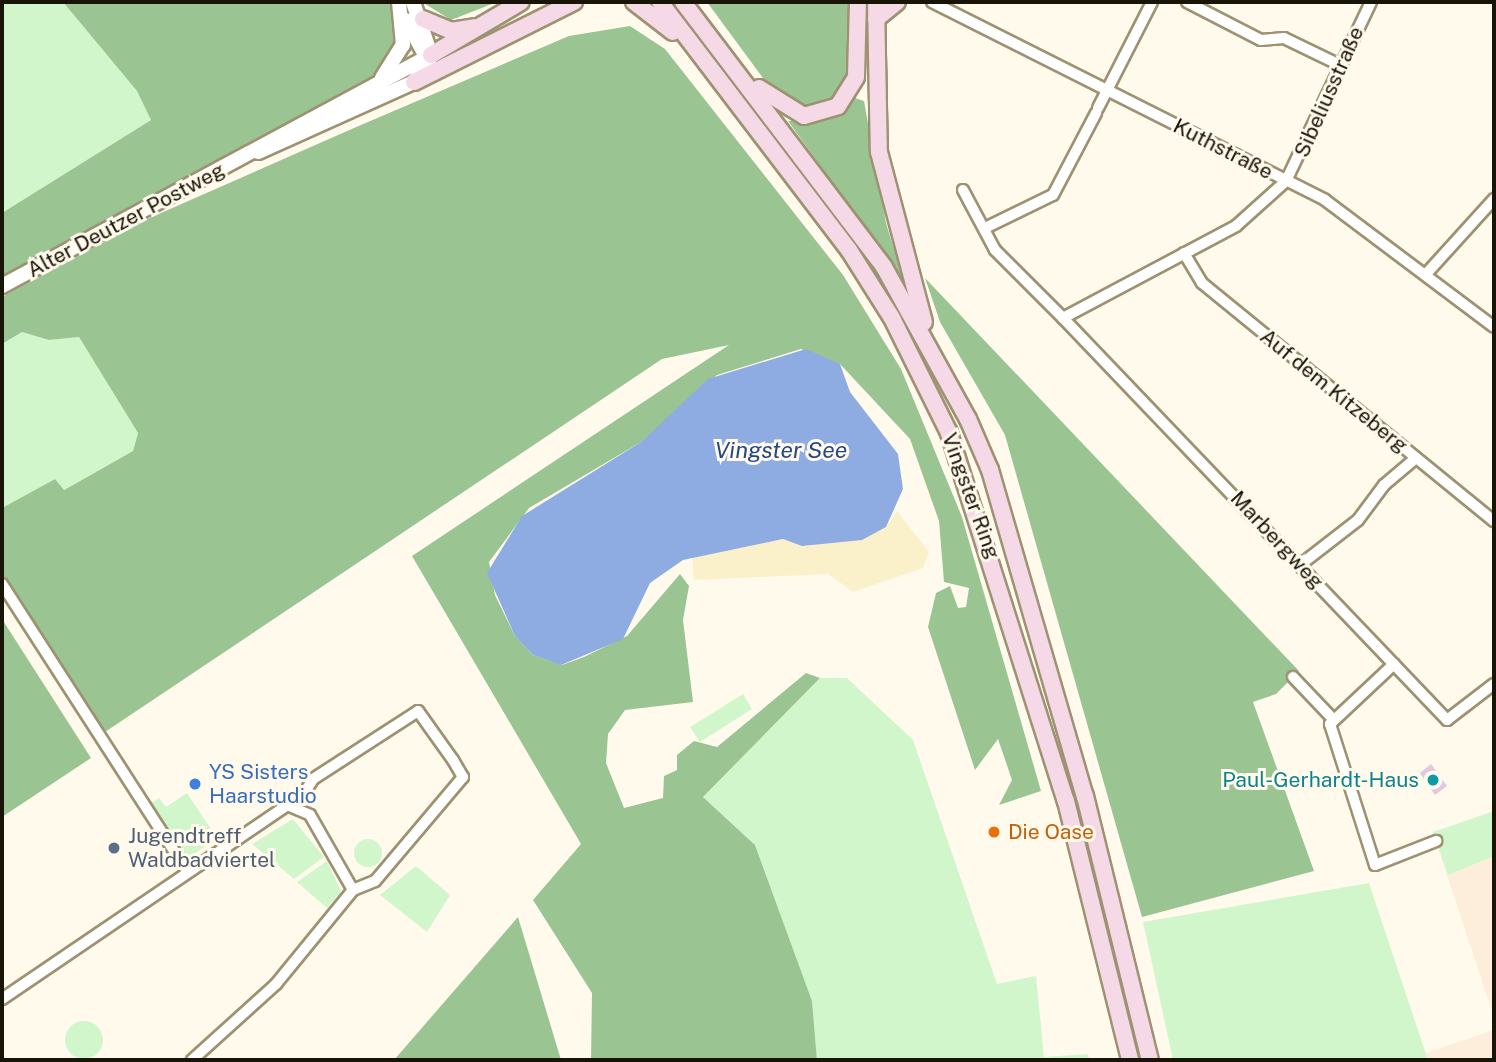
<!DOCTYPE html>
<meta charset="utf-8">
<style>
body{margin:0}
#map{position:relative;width:1496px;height:1062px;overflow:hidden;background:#fffaec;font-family:"Public Sans",sans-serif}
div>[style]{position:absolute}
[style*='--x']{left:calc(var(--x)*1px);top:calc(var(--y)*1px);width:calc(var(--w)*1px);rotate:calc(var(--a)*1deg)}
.education>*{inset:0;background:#fceeda}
.green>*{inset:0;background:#d2f6cc}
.round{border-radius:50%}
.forest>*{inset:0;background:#9ac593}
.sand>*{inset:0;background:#faf1cb}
.water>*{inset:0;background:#8eace1}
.building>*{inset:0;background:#e4c6e0}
.roads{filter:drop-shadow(2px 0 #9d9271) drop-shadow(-2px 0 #9d9271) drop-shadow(0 2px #9d9271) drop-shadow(0 -2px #9d9271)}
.minor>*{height:10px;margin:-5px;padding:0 5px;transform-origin:5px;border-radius:5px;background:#fff}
.tertiary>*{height:14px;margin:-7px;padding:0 7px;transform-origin:7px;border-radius:7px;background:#fff}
.secondary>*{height:16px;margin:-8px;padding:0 8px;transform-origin:8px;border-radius:8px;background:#f6d9e7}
.dots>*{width:19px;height:19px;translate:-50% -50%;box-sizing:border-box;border:4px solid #fffaec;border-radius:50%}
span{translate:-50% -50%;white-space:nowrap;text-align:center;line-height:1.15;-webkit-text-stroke:6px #fffaec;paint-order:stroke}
.street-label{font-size:21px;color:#181407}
.shop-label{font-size:21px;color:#366cbe}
.left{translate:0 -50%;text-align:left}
.culture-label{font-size:21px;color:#0d838f}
.right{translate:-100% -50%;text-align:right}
.food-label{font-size:21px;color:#c56008}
.service-label{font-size:21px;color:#4e5e75}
.water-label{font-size:23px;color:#244786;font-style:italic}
.frame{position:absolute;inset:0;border:4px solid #181407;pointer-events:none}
</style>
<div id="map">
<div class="education">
<i style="clip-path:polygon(1494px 833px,1494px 1017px,1436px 842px)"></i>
<i style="clip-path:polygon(1494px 1030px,1494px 1060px,1428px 1060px,1426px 1053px)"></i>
</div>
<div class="green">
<i style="clip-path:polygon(2px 2px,63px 2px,137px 91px,151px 120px,2px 213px)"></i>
<i style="clip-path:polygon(22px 332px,49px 340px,79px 337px,138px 433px,133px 451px,63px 490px,55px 479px,2px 508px,2px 344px)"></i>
<i style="clip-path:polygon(820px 678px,847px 678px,913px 740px,997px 984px,1036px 976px,1044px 1057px,1088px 1054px,1089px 1060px,817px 1060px,812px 1001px,755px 845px,703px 797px)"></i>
<i style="clip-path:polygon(743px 694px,752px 709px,700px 742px,690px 727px)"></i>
<i style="clip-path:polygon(187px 793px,217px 838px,188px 858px,151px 803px,159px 798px,166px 807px)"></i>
<i style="clip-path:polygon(1494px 811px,1494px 856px,1448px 875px,1433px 832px)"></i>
<i style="clip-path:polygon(293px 819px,324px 857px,294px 879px,252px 844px)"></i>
<i class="round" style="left:354px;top:839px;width:28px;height:28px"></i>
<i style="clip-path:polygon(327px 861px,341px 891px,327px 908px,297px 882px)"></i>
<i style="clip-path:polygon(416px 866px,450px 895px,427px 932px,380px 895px)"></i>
<i style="clip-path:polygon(1369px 883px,1428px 1060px,1173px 1060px,1143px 922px)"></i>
<i class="round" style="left:65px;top:1021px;width:38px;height:38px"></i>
</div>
<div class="forest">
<i style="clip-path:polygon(63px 2px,392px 2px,400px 38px,391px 61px,374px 77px,2px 278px,2px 213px,151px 120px,137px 91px)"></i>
<i style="clip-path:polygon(422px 2px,497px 2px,451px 20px)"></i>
<i style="clip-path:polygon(707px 2px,850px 2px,850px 78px,835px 102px,804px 109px,774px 93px)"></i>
<i style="clip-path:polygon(630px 26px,665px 49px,843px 275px,901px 369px,962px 517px,1041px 791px,999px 805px,1012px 780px,998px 739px,975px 770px,928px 627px,936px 593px,950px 586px,958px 608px,966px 607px,969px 588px,944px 582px,939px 521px,910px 439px,840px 364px,801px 349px,717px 375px,641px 442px,529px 508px,489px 562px,495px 595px,515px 636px,533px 655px,562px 665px,584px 657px,627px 636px,680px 574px,689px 586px,683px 620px,693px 702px,625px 710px,608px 734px,606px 763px,624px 808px,663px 798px,664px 776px,677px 770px,677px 755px,694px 741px,717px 747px,806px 673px,820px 678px,703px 797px,755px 845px,812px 1001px,817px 1060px,591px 1060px,592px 993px,533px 900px,581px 844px,412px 556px,729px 345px,662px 359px,105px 732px,2px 573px,2px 508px,55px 479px,64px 490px,133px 451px,138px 433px,79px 337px,49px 340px,22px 332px,2px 344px,2px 297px,145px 220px,354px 128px,569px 36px)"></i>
<i style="clip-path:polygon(855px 98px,864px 101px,886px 223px,904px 282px,788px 121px,824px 120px)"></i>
<i style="clip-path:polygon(925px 278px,1299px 671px,1276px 694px,1253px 702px,1314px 871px,1142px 917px,1005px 435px,940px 322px)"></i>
<i style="clip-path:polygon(2px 619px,91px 758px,2px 817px)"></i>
<i style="clip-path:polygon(518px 917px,561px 1060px,394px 1060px)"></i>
</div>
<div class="sand">
<i style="clip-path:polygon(897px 511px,929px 552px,923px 568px,853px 592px,828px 574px,694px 580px,692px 558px,783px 539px,808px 546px,839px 541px,886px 527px)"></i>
</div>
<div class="water">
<i style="clip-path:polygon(806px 349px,840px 364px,850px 392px,898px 454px,903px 489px,886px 527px,862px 540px,802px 546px,783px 539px,683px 560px,650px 583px,623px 639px,561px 665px,533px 655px,515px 636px,487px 573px,522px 516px,641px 442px,708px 379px)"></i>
</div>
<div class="building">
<i style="clip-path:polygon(1431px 764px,1447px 786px,1435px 795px,1420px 773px)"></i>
</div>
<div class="roads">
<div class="minor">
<i style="--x:932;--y:2;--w:440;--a:26.7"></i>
<i style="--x:1325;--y:200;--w:211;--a:36.9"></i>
<i style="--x:1187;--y:2;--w:83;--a:27.2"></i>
<i style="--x:1261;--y:40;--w:23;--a:-5"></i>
<i style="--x:1284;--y:38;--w:62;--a:25.7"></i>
<i style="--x:1371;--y:2;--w:198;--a:115.4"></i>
<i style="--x:1286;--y:181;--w:67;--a:138"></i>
<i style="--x:1236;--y:226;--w:196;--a:152"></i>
<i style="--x:1063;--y:318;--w:556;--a:46.31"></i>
<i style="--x:1447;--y:720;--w:59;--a:-37.5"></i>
<i style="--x:1098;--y:108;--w:119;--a:-63"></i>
<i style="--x:963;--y:190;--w:68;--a:61.9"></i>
<i style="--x:995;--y:250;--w:96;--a:45"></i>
<i style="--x:987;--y:227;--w:73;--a:-25.9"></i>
<i style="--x:1053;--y:195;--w:93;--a:-62.3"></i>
<i style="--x:1184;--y:253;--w:35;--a:59"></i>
<i style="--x:1202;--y:283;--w:377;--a:39.2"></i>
<i style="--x:1427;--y:273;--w:100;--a:-47.8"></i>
<i style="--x:1300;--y:565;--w:73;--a:-37.8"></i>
<i style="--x:1358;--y:520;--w:44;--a:-53.4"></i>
<i style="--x:1384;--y:485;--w:42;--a:-40.2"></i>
<i style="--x:2;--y:584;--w:341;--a:57.2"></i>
<i style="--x:1394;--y:664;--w:88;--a:136.8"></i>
<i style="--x:1330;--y:724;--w:148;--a:72.3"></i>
<i style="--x:1375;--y:865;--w:66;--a:-21.5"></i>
<i style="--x:1293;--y:677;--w:59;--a:46.4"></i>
<i style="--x:297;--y:804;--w:30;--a:-57"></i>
<i style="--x:313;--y:779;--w:125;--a:-32.9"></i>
<i style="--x:418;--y:711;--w:60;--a:54.5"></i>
<i style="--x:453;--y:760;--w:20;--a:60"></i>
<i style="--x:463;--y:777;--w:136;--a:130.2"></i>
<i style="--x:375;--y:881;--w:24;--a:158"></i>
<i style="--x:2;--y:999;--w:345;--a:-34.2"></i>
<i style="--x:287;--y:805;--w:25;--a:23"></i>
<i style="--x:310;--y:815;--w:86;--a:60.2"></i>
<i style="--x:192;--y:1060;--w:113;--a:-42.1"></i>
<i style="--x:276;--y:984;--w:122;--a:-50.7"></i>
</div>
<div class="tertiary">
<i style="--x:406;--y:20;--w:48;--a:61.3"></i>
<i style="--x:382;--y:78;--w:39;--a:-58"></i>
<i style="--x:403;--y:45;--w:43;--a:-95.3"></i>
<i style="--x:258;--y:152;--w:171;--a:-24.2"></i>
<i style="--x:414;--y:82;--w:32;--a:-58"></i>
<i style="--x:431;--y:55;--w:56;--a:-108.8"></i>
<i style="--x:2;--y:286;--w:487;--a:-28.3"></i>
</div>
<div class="secondary">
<i style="--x:634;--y:2;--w:49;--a:37.6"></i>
<i style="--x:660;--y:2;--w:312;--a:52.7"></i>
<i style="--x:849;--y:250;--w:80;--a:57.7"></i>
<i style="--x:892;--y:318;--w:128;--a:63.6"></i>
<i style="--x:949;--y:433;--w:386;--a:72.4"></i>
<i style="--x:1066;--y:801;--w:267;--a:76.1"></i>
<i style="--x:683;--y:2;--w:333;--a:52.8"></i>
<i style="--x:884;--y:267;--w:174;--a:61.1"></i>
<i style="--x:968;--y:419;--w:56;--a:66.7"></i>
<i style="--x:990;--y:470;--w:340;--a:73.8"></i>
<i style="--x:1085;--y:796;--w:272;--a:76.2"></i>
<i style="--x:876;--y:2;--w:150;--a:88.9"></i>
<i style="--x:879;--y:152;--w:176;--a:75.2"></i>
<i style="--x:423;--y:19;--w:30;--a:23"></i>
<i style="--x:451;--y:31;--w:24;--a:-9"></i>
<i style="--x:876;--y:19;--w:27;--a:-39"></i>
<i style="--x:431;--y:55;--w:104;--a:-30.5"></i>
<i style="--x:414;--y:82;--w:179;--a:-26.6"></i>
<i style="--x:759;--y:88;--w:53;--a:31.9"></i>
<i style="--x:804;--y:116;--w:35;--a:-16"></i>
<i style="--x:838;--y:106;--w:34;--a:-58"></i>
<i style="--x:856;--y:77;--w:75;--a:-88.5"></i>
</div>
</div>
<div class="dots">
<i style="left:1433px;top:780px;background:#0f9aa8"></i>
<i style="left:195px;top:784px;background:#3f7fe0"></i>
<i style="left:994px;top:832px;background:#e8710a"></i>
<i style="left:114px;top:848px;background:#5c6f8a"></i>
</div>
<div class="street-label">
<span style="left:1329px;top:92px;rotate:-66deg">Sibeliusstraße</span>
<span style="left:1223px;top:149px;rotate:27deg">Kuthstraße</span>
<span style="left:126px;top:220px;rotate:-28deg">Alter Deutzer Postweg</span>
<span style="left:1334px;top:391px;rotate:39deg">Auf dem Kitzeberg</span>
<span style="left:971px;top:496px;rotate:70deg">Vingster Ring</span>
<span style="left:1277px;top:540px;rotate:47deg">Marbergweg</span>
</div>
<div class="shop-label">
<span class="left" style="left:209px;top:784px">YS Sisters<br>Haarstudio</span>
</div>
<div class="culture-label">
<span class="right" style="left:1419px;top:780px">Paul-Gerhardt-Haus</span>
</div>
<div class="food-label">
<span class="left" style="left:1008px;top:832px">Die Oase</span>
</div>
<div class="service-label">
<span class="left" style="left:128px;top:848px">Jugendtreff<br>Waldbadviertel</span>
</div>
<div class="water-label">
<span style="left:781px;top:450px">Vingster See</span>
</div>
<div class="frame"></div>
</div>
